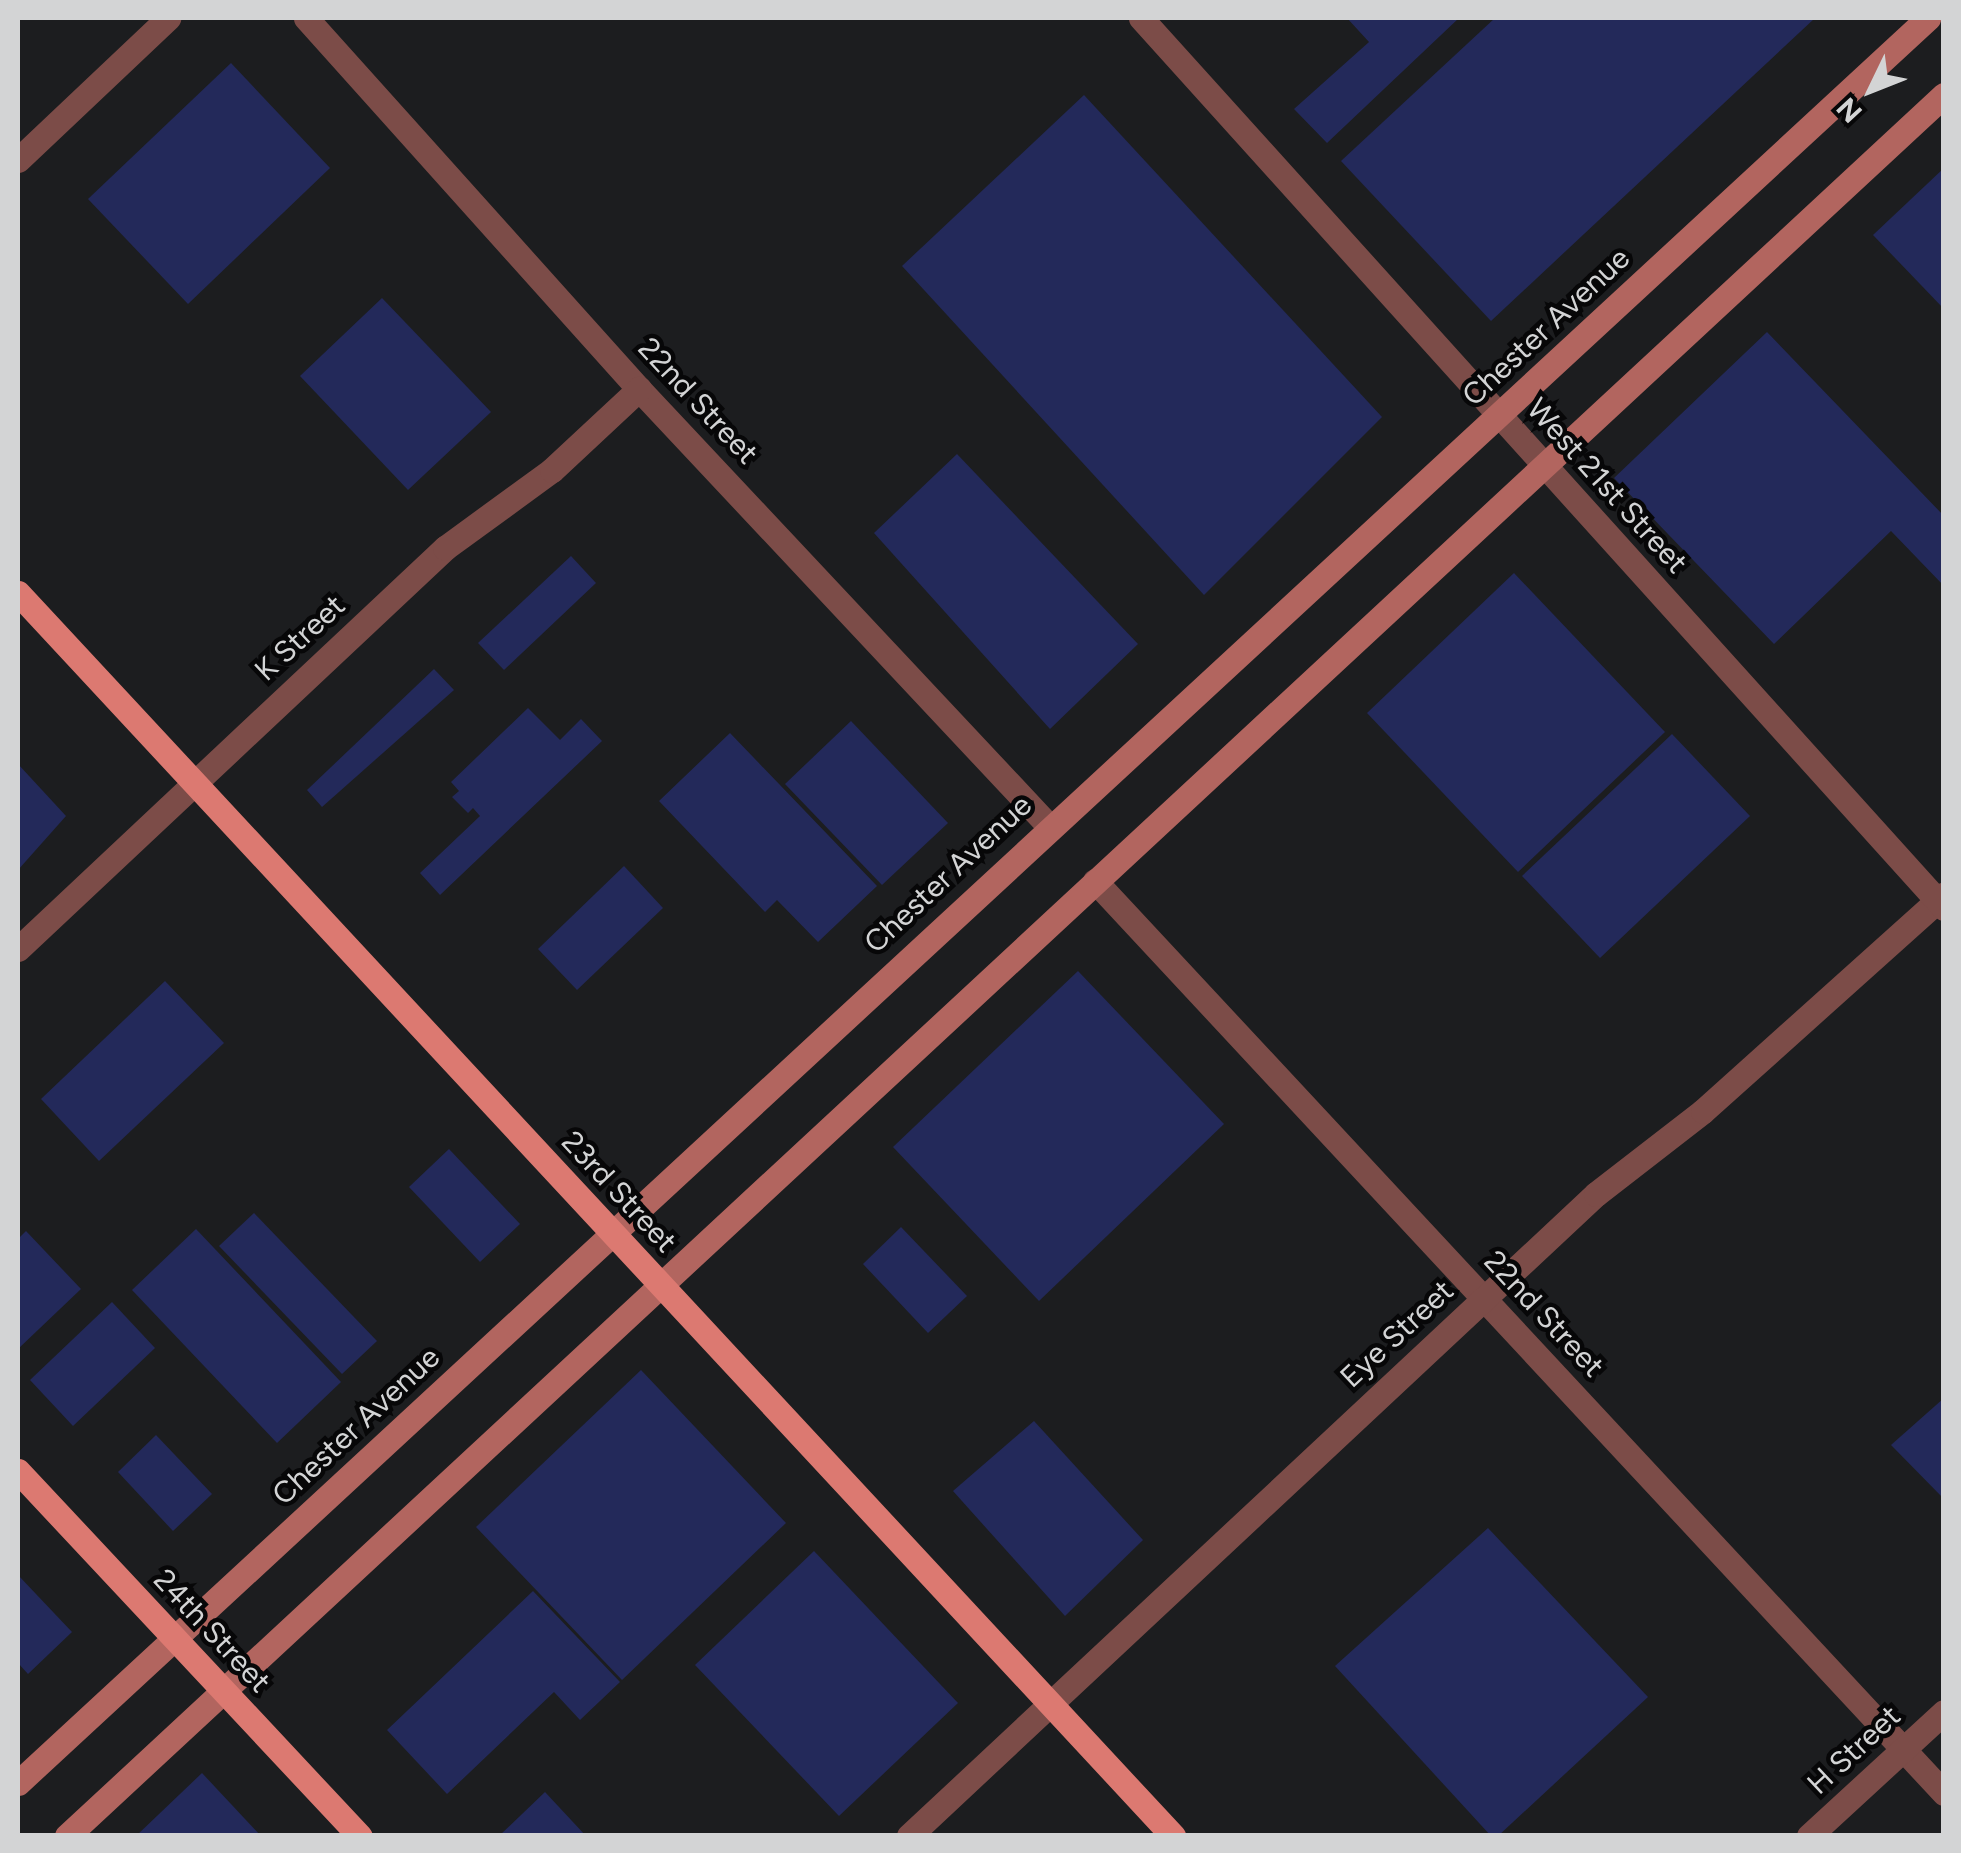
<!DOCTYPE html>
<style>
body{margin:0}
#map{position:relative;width:1961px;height:1853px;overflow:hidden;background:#1c1d1f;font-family:Figtree,sans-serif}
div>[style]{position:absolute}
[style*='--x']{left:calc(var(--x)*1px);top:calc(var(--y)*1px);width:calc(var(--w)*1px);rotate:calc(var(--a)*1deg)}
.building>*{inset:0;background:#23295a}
.minor>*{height:25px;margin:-12.5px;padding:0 12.5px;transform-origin:12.5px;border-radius:12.5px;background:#7c4c48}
.tertiary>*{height:25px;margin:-12.5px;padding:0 12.5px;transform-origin:12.5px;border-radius:12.5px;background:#7c4c48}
.secondary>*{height:25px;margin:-12.5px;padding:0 12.5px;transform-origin:12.5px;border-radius:12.5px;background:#b2655f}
.primary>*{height:25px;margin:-12.5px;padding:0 12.5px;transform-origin:12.5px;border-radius:12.5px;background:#dc7971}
span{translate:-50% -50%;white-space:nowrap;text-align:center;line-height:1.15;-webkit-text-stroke:9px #070708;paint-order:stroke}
.street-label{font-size:30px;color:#d3d4d5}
.frame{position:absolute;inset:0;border:20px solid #d3d4d5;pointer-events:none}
.north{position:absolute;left:1821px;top:40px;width:100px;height:100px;-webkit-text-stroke:8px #070708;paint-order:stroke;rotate:227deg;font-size:28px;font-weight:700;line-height:40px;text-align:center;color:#d3d4d5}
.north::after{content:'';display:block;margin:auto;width:35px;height:45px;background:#d3d4d5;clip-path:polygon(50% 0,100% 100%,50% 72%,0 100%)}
</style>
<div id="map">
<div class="building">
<i style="clip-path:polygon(1347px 18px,1459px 18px,1327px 143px,1294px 109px,1369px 42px)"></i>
<i style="clip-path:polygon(1495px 18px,1815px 18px,1491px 321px,1341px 161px)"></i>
<i style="clip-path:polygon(231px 63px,330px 168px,188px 304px,88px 199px)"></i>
<i style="clip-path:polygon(1084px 95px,1382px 417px,1204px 595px,902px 266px)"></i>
<i style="clip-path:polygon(1944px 168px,1944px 309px,1873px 235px)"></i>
<i style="clip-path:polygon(382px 298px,491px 412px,408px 490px,300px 376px)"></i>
<i style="clip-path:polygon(1767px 332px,1944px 516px,1944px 586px,1891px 531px,1774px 644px,1614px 478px)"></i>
<i style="clip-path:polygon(957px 454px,1138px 644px,1050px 729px,874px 533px)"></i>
<i style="clip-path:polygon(571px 556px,596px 583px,504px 670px,478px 643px)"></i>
<i style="clip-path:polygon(1514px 573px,1665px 732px,1518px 872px,1367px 713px)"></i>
<i style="clip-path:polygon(434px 669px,454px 690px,322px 807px,307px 790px)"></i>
<i style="clip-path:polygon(528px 708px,560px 740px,581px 719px,602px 741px,440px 895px,420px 873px,480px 816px,473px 808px,468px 813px,452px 797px,459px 791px,451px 782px)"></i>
<i style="clip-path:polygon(851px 721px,948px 823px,882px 885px,785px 784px)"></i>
<i style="clip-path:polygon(730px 733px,877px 886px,818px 942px,777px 900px,765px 912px,659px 801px)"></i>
<i style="clip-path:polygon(1672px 734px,1750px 816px,1600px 958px,1522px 876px)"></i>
<i style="clip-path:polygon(18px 764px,66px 816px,18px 870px)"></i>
<i style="clip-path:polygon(624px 866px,663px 908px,577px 990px,538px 949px)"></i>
<i style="clip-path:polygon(1078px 971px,1224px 1124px,1039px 1301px,893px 1147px)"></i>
<i style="clip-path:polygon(165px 981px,224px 1043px,99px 1161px,41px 1099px)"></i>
<i style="clip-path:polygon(449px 1149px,520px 1224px,480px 1262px,409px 1187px)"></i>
<i style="clip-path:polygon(254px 1213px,377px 1341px,342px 1374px,219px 1246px)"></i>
<i style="clip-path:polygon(901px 1227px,967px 1296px,928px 1333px,863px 1264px)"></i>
<i style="clip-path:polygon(196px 1229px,341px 1382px,277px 1443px,132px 1290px)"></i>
<i style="clip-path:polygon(26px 1231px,81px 1289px,18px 1349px,18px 1239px)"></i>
<i style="clip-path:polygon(112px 1302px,155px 1348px,73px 1426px,30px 1380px)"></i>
<i style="clip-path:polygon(641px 1370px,786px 1523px,622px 1680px,476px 1527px)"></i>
<i style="clip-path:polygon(1944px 1398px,1944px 1499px,1891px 1445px)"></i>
<i style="clip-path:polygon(1034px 1421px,1143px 1540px,1065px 1616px,953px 1491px)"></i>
<i style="clip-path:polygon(156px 1435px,212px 1494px,173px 1531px,118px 1472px)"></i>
<i style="clip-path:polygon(1488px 1528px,1648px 1697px,1498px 1836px,1491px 1836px,1335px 1666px)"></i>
<i style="clip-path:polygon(814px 1551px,958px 1703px,839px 1816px,695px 1665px)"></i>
<i style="clip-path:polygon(18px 1575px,72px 1632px,28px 1674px,18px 1663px)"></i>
<i style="clip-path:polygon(533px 1591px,620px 1682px,580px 1720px,554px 1692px,447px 1794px,387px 1730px)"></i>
<i style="clip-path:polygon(202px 1773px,261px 1836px,136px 1836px)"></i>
<i style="clip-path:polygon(545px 1792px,586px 1836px,499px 1836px)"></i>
</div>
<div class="minor">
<i style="--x:306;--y:18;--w:499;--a:48.1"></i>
<i style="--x:639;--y:389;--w:596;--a:46.83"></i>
<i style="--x:1095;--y:881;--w:1246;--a:47.05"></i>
<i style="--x:18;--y:949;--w:586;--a:-43.2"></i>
<i style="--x:445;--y:548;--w:132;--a:-36.1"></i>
<i style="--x:552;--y:470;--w:119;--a:-43"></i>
<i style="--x:909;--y:1836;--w:940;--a:-43.06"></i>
<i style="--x:1596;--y:1194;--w:135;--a:-37.8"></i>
<i style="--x:1703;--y:1111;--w:324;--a:-41.9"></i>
</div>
<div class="tertiary">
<i style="--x:1141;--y:18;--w:1199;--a:47.94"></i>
<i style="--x:18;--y:160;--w:207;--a:-43.4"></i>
<i style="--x:1809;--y:1836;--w:183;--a:-42.6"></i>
</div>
<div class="secondary">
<i style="--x:18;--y:1783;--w:2601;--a:-42.74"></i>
<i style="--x:67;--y:1836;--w:2560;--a:-42.85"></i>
</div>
<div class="primary">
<i style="--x:18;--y:593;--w:1697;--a:47.1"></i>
<i style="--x:18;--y:1471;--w:500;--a:46.9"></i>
</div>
<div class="street-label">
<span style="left:1546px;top:327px;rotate:-43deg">Chester Avenue</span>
<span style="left:698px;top:401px;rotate:47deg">22nd Street</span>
<span style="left:1607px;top:486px;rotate:48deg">West 21st Street</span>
<span style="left:300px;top:638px;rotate:-43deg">K Street</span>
<span style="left:948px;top:874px;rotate:-43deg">Chester Avenue</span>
<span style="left:619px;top:1192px;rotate:47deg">23rd Street</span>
<span style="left:1544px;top:1314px;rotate:47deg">22nd Street</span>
<span style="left:1397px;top:1334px;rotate:-43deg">Eye Street</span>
<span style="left:356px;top:1426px;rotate:-43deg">Chester Avenue</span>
<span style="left:212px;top:1631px;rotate:47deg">24th Street</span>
<span style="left:1854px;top:1750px;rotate:-43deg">H Street</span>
</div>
<div class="frame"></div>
<div class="north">N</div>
</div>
